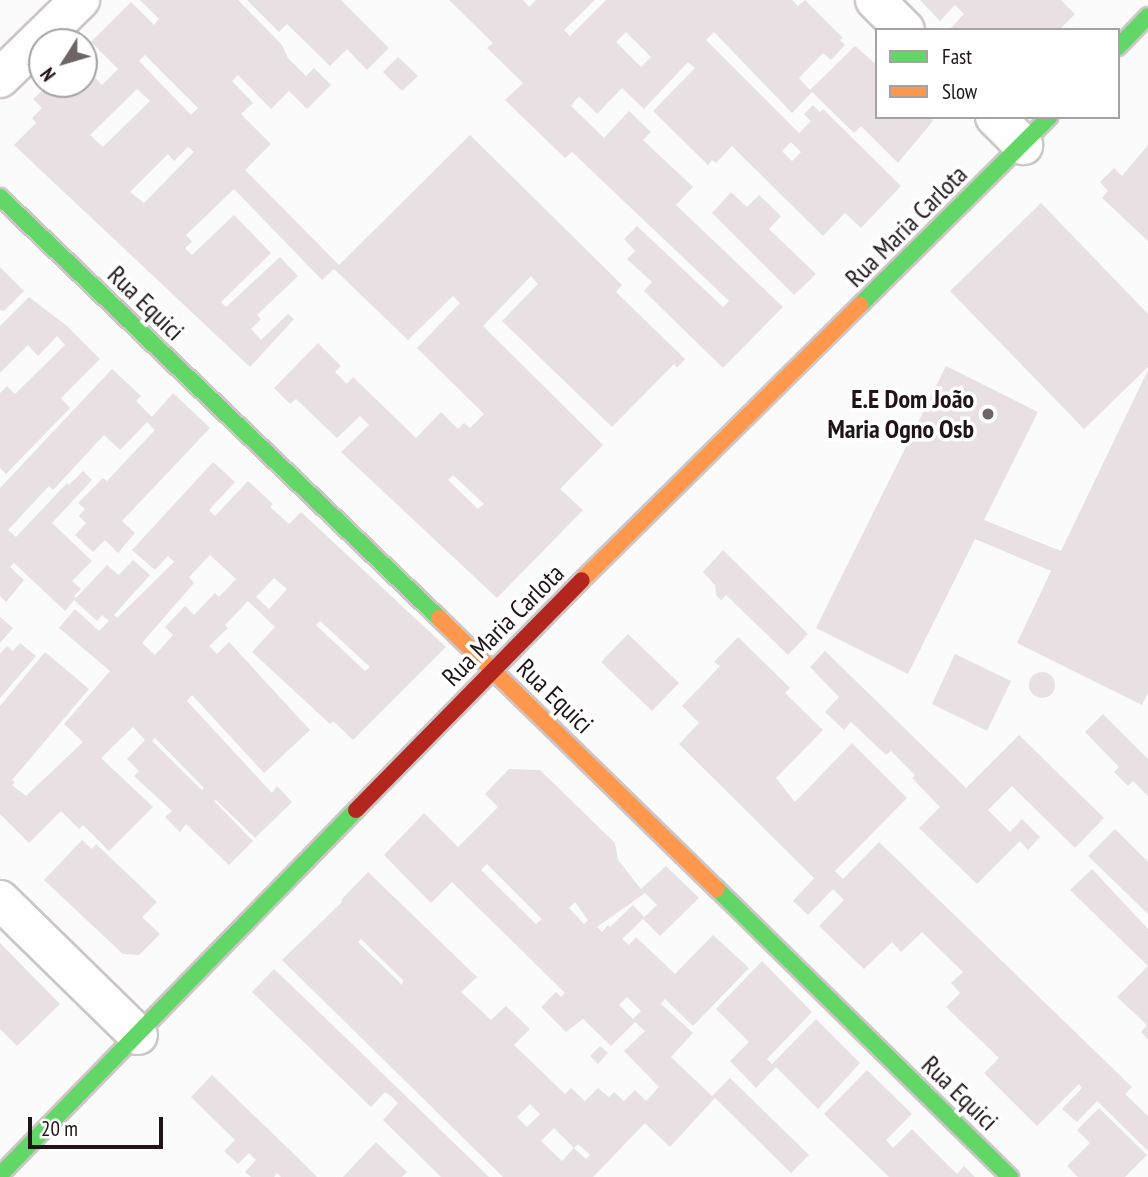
<!DOCTYPE html>
<meta charset="utf-8">
<style>
body{margin:0}
#map{position:relative;width:1148px;height:1177px;overflow:hidden;background:#fbfbfb;font-family:"PT Sans Narrow",sans-serif}
div>[style]{position:absolute}
[style*='--x']{left:calc(var(--x)*1px);top:calc(var(--y)*1px);width:calc(var(--w)*1px);rotate:calc(var(--a)*1deg)}
.building>*{inset:0;background:#e8e0e2}
.round{border-radius:50%}
.roads{filter:drop-shadow(2px 0 #cdc6c7) drop-shadow(-2px 0 #cdc6c7) drop-shadow(0 2px #cdc6c7) drop-shadow(0 -2px #cdc6c7)}
.street>*{height:38px;margin:-19px;padding:0 19px;transform-origin:19px;border-radius:19px;background:#fefefe}
.fast>*{height:16px;margin:-8px;padding:0 8px;transform-origin:8px;border-radius:8px;background:#63d668}
.slow>*{height:16px;margin:-8px;padding:0 8px;transform-origin:8px;border-radius:8px;background:#ff974d}
.jam>*{height:16px;margin:-8px;padding:0 8px;transform-origin:8px;border-radius:8px;background:#b3261e}
.dots>*{width:19px;height:19px;translate:-50% -50%;box-sizing:border-box;border:4px solid #fff;border-radius:50%}
span{translate:-50% -50%;white-space:nowrap;text-align:center;line-height:1.15;-webkit-text-stroke:7px #fff;paint-order:stroke}
.street-label{font-size:26px;color:#201416}
.poi-label{font-size:26px;color:#201416;font-weight:700}
.right{translate:-100% -50%;text-align:right}
.legend{position:absolute;left:875px;top:28px;width:245px;height:91px;box-sizing:border-box;background:#fff;border:2px solid #a6a1a2;margin:0;padding:9px 12px;list-style:none;font-size:21px;color:#201416}
.legend li{display:flex;align-items:center;gap:14px;height:35px}
.legend b{width:35px;border:2px solid #a6a1a2}
.north{position:absolute;left:28px;top:28px;width:70px;height:70px;box-sizing:border-box;background:#fff;border:2px solid #a6a1a2;border-radius:50%;rotate:233deg;font-size:19px;font-weight:700;line-height:28px;text-align:center;color:#201416}
.north::after{content:'';display:block;margin:auto;width:24px;height:32px;background:#6d6566;clip-path:polygon(50% 0,100% 100%,50% 72%,0 100%)}
.scale{position:absolute;left:28px;top:1117px;width:135px;height:32px;box-sizing:border-box;border:4px solid #201416;border-top:0;padding-left:9px;font-size:21px;line-height:24px;white-space:nowrap;color:#201416;-webkit-text-stroke:5px #fff;paint-order:stroke}
</style>
<div id="map">
<div class="building">
<i style="clip-path:polygon(evenodd,140px 0,238px 0,282px 45px,288px 58px,306px 76px,314px 68px,331px 85px,307px 109px,289px 91px,271px 109px,238px 75px,232px 81px,253px 103px,241px 114px,271px 144px,245px 170px,339px 265px,470px 135px,622px 285px,616px 292px,685px 359px,677px 368px,674px 364px,612px 427px,502px 321px,538px 284px,531px 276px,483px 326px,603px 445px,560px 489px,583px 510px,497px 598px,341px 452px,369px 425px,360px 416px,337px 438px,296px 399px,290px 404px,274px 388px,318px 343px,341px 366px,335px 372px,347px 384px,353px 377px,416px 438px,441px 412px,458px 429px,464px 423px,470px 428px,484px 414px,417px 348px,460px 303px,453px 296px,408px 340px,334px 269px,322px 280px,234px 189px,186px 235px,192px 242px,185px 248px,192px 255px,234px 215px,271px 253px,221px 302px,226px 307px,280px 257px,298px 276px,257px 315px,261px 319px,251px 329px,261px 340px,288px 314px,294px 319px,250px 367px,14px 145px,36px 123px,32px 118px,42px 108px,33px 99px,49px 84px,58px 92px,67px 84px,84px 84px,84px 66px,102px 85px,118px 69px,91px 42px,131px 2px,154px 25px,159px 19px,140px 0,145px 55px,198px 108px,191px 115px,139px 61px,145px 55px,140px 0,137px 89px,150px 101px,103px 147px,90px 135px,137px 89px,140px 0,188px 147px,194px 152px,144px 203px,130px 192px,168px 154px,174px 161px,188px 147px,140px 0,453px 475px,484px 504px,478px 509px,448px 480px,453px 475px)"></i>
<i style="clip-path:polygon(247px 0,341px 0,389px 48px,367px 70px,347px 49px,330px 66px,287px 24px,279px 32px)"></i>
<i style="clip-path:polygon(evenodd,449px 0,523px 0,529px 7px,536px 0,595px 0,564px 30px,570px 36px,606px 0,792px 0,798px 6px,805px 0,843px 38px,840px 40px,845px 45px,831px 60px,823px 53px,799px 78px,810px 90px,855px 46px,877px 65px,877px 117px,929px 117px,933px 121px,898px 163px,861px 126px,854px 133px,812px 92px,792px 113px,714px 32px,706px 40px,799px 133px,811px 121px,804px 114px,813px 105px,820px 112px,823px 109px,901px 186px,861px 228px,845px 213px,823px 236px,732px 146px,716px 163px,712px 160px,708px 165px,653px 111px,695px 68px,688px 62px,644px 109px,622px 88px,597px 114px,579px 96px,571px 106px,604px 138px,629px 111px,651px 132px,643px 140px,693px 187px,676px 205px,783px 307px,723px 368px,644px 291px,652px 282px,627px 259px,635px 251px,624px 239px,637px 226px,723px 307px,729px 301px,572px 152px,565px 158px,505px 100px,523px 83px,487px 48px,493px 43px,449px 0,626px 32px,651px 57px,641px 67px,616px 42px,626px 32px,449px 0,791px 142px,801px 152px,792px 161px,782px 151px,791px 142px)"></i>
<i style="clip-path:polygon(920px 0,1061px 0,1075px 14px,1059px 30px,949px 30px,964px 14px,955px 5px,940px 21px)"></i>
<i style="clip-path:polygon(398px 57px,418px 76px,402px 91px,383px 72px)"></i>
<i style="clip-path:polygon(1148px 145px,1148px 241px,1102px 198px,1108px 191px,1100px 182px,1114px 168px,1122px 176px)"></i>
<i style="clip-path:polygon(731px 192px,747px 207px,759px 195px,781px 216px,769px 229px,816px 274px,794px 295px,712px 213px)"></i>
<i style="clip-path:polygon(1041px 203px,1148px 314px,1148px 367px,1084px 429px,950px 291px)"></i>
<i style="clip-path:polygon(0 267px,24px 291px,4px 311px,0 310px)"></i>
<i style="clip-path:polygon(29px 297px,67px 326px,100px 359px,61px 398px,70px 408px,6px 474px,0 468px,0 393px,7px 386px,15px 394px,65px 345px,57px 336px,38px 356px,28px 345px,0 373px,0 326px)"></i>
<i style="clip-path:polygon(946px 366px,1038px 412px,984px 520px,1061px 551px,1148px 370px,1148px 693px,1142px 705px,1017px 643px,1051px 571px,975px 539px,908px 674px,816px 628px)"></i>
<i style="clip-path:polygon(evenodd,112px 369px,141px 396px,136px 401px,152px 417px,173px 393px,210px 428px,122px 521px,135px 533px,118px 553px,105px 540px,93px 552px,75px 535px,86px 523px,79px 516px,85px 509px,78px 503px,103px 478px,107px 481px,155px 430px,147px 422px,120px 450px,104px 435px,53px 490px,49px 486px,8px 530px,16px 537px,67px 483px,69px 485px,83px 471px,92px 480px,52px 523px,92px 561px,72px 581px,81px 589px,74px 596px,76px 598px,107px 565px,119px 575px,133px 560px,150px 575px,114px 615px,117px 618px,174px 562px,168px 556px,155px 570px,132px 550px,213px 462px,235px 482px,209px 510px,215px 516px,248px 481px,273px 504px,270px 507px,289px 524px,301px 512px,446px 647px,353px 740px,333px 721px,330px 724px,252px 652px,275px 627px,248px 601px,225px 625px,228px 628px,209px 646px,217px 654px,229px 642px,310px 730px,264px 773px,192px 695px,187px 701px,272px 793px,277px 786px,292px 802px,255px 838px,216px 800px,214px 801px,253px 841px,229px 865px,186px 824px,180px 832px,165px 817px,172px 811px,134px 776px,139px 771px,127px 759px,145px 740px,133px 727px,101px 758px,153px 807px,109px 851px,83px 825px,79px 829px,61px 811px,29px 843px,0 814px,0 706px,45px 652px,89px 689px,12px 780px,15px 782px,12px 785px,26px 796px,83px 742px,64px 724px,110px 671px,59px 628px,75px 609px,99px 631px,109px 621px,102px 615px,97px 621px,74px 600px,65px 611px,14px 563px,10px 567px,24px 580px,6px 602px,0 596px,0 488px,112px 369px,210px 555px,236px 579px,219px 597px,215px 593px,194px 615px,185px 606px,165px 627px,173px 635px,155px 655px,142px 643px,194px 583px,189px 577px,210px 555px,112px 369px,274px 578px,287px 589px,269px 609px,256px 597px,274px 578px,112px 369px,320px 621px,370px 667px,365px 671px,316px 625px,320px 621px,112px 369px,155px 738px,204px 788px,202px 790px,152px 741px,155px 738px)"></i>
<i style="clip-path:polygon(723px 550px,808px 634px,788px 655px,726px 595px,721px 600px,716px 595px,715px 585px,703px 572px)"></i>
<i style="clip-path:polygon(0 617px,13px 628px,0 643px)"></i>
<i style="clip-path:polygon(628px 634px,679px 683px,652px 711px,601px 662px)"></i>
<i style="clip-path:polygon(738px 637px,790px 688px,785px 693px,823px 730px,776px 778px,795px 802px,852px 743px,907px 798px,835px 871px,843px 879px,879px 842px,1132px 1087px,1125px 1094px,1148px 1116px,1148px 1151px,1097px 1101px,1077px 1122px,1062px 1109px,1082px 1088px,1079px 1084px,1037px 1126px,984px 1073px,999px 1058px,946px 1007px,960px 993px,951px 983px,963px 972px,922px 932px,901px 952px,892px 942px,864px 969px,819px 926px,844px 900px,833px 889px,808px 915px,793px 901px,814px 878px,679px 744px,699px 723px,682px 706px,720px 666px,714px 662px)"></i>
<i style="clip-path:polygon(20px 643px,36px 656px,0 698px,0 654px,7px 646px,13px 651px)"></i>
<i style="clip-path:polygon(825px 651px,966px 788px,1019px 735px,1104px 818px,1075px 848px,1012px 786px,988px 810px,1010px 832px,1022px 819px,1040px 837px,1028px 850px,1020px 841px,977px 884px,919px 828px,940px 807px,912px 778px,915px 775px,891px 751px,886px 755px,851px 722px,844px 730px,825px 712px,839px 697px,810px 667px)"></i>
<i style="clip-path:polygon(955px 654px,1011px 681px,987px 731px,932px 704px)"></i>
<i class="round" style="left:1029px;top:672px;width:26px;height:26px"></i>
<i style="clip-path:polygon(1103px 714px,1148px 759px,1148px 796px,1133px 781px,1128px 786px,1114px 772px,1119px 767px,1085px 732px)"></i>
<i style="clip-path:polygon(evenodd,509px 769px,540px 770px,615px 843px,618px 860px,641px 889px,666px 866px,699px 898px,660px 936px,643px 919px,622px 939px,629px 945px,636px 937px,675px 974px,713px 935px,749px 968px,693px 1026px,665px 999px,661px 1004px,693px 1033px,671px 1057px,712px 1096px,730px 1078px,809px 1155px,791px 1173px,715px 1098px,670px 1147px,645px 1123px,593px 1177px,503px 1177px,282px 960px,342px 902px,341px 900px,368px 872px,477px 977px,461px 992px,491px 1020px,506px 1006px,530px 1029px,514px 1045px,565px 1094px,571px 1088px,585px 1101px,598px 1088px,609px 1097px,614px 1092px,624px 1101px,635px 1090px,646px 1101px,659px 1087px,624px 1051px,645px 1031px,635px 1022px,611px 1046px,583px 1019px,566px 1032px,541px 1007px,556px 992px,561px 997px,565px 993px,452px 882px,431px 903px,384px 855px,424px 813px,458px 847px,498px 807px,485px 794px,509px 769px,487px 864px,542px 919px,536px 924px,481px 870px,487px 864px,509px 769px,645px 893px,657px 905px,644px 917px,633px 905px,610px 927px,608px 925px,602px 932px,597px 927px,645px 893px,509px 769px,575px 902px,588px 920px,584px 924px,569px 908px,575px 902px,509px 769px,361px 939px,403px 980px,402px 985px,358px 942px,361px 939px,509px 769px,627px 997px,641px 1011px,633px 1019px,619px 1005px,627px 997px,509px 769px,530px 1104px,540px 1114px,527px 1127px,517px 1117px,530px 1104px,509px 769px,554px 1128px,574px 1148px,578px 1144px,590px 1155px,586px 1159px,574px 1148px,562px 1161px,541px 1141px,554px 1128px)"></i>
<i style="clip-path:polygon(1115px 829px,1148px 862px,1148px 914px,1088px 856px)"></i>
<i style="clip-path:polygon(82px 840px,92px 849px,96px 844px,157px 902px,142px 917px,160px 934px,139px 955px,123px 954px,44px 880px)"></i>
<i style="clip-path:polygon(1092px 869px,1148px 929px,1148px 966px,1070px 890px)"></i>
<i style="clip-path:polygon(0 943px,60px 1004px,17px 1046px,0 1029px)"></i>
<i style="clip-path:polygon(762px 961px,812px 1012px,767px 1059px,772px 1064px,816px 1019px,860px 1063px,818px 1109px,776px 1067px,756px 1088px,730px 1061px,749px 1042px,716px 1009px)"></i>
<i style="clip-path:polygon(1148px 966px,1148px 1040px,1141px 1032px,1147px 1025px,1117px 997px)"></i>
<i style="clip-path:polygon(274px 969px,345px 1037px,489px 1177px,441px 1177px,383px 1120px,398px 1103px,391px 1096px,385px 1092px,371px 1107px,252px 992px)"></i>
<i style="clip-path:polygon(600px 1046px,608px 1053px,598px 1064px,590px 1056px)"></i>
<i style="clip-path:polygon(867px 1070px,912px 1114px,886px 1140px,893px 1148px,912px 1129px,957px 1174px,964px 1166px,975px 1177px,889px 1177px,824px 1114px)"></i>
<i style="clip-path:polygon(212px 1075px,295px 1155px,317px 1177px,281px 1177px,277px 1173px,274px 1177px,251px 1177px,245px 1172px,256px 1160px,249px 1153px,238px 1164px,224px 1151px,235px 1140px,191px 1097px)"></i>
<i style="clip-path:polygon(1099px 1108px,1147px 1155px,1125px 1177px,1078px 1177px,1067px 1166px,1090px 1143px,1077px 1130px)"></i>
<i style="clip-path:polygon(376px 1142px,407px 1172px,402px 1177px,343px 1177px)"></i>
</div>
<div class="roads">
<div class="street">
<i style="--x:875;--y:0;--w:42;--a:45"></i>
<i style="--x:0;--y:78;--w:112;--a:-44.3"></i>
<i style="--x:995;--y:117;--w:40;--a:45"></i>
<i style="--x:0;--y:900;--w:193;--a:44.4"></i>
</div>
<div class="fast">
<i style="--x:1118;--y:47;--w:43;--a:-45.9"></i>
<i style="--x:0;--y:197;--w:608;--a:43.8"></i>
<i style="--x:860;--y:305;--w:267;--a:-44.8"></i>
<i style="--x:717;--y:889;--w:411;--a:44.5"></i>
<i style="--x:0;--y:1175;--w:510;--a:-45.72"></i>
</div>
<div class="slow">
<i style="--x:582;--y:580;--w:391;--a:-44.7"></i>
<i style="--x:439;--y:618;--w:388;--a:44.3"></i>
</div>
<div class="jam">
<i style="--x:356;--y:810;--w:322;--a:-45.5"></i>
</div>
</div>
<div class="dots">
<i style="left:988px;top:414px;background:#6d6566"></i>
</div>
<div class="street-label">
<span style="left:906px;top:226px;rotate:-45deg">Rua Maria Carlota</span>
<span style="left:146px;top:303px;rotate:44deg">Rua Equici</span>
<span style="left:503px;top:625px;rotate:-45deg">Rua Maria Carlota</span>
<span style="left:555px;top:696px;rotate:44deg">Rua Equici</span>
<span style="left:960px;top:1093px;rotate:44deg">Rua Equici</span>
</div>
<div class="poi-label">
<span class="right" style="left:974px;top:414px">E.E Dom João<br>Maria Ogno Osb</span>
</div>
<ul class="legend">
<li><b style="height:9px;background:#63d668"></b>Fast</li>
<li><b style="height:9px;background:#ff974d"></b>Slow</li>
</ul>
<div class="north">N</div>
<div class="scale">20 m</div>
</div>
